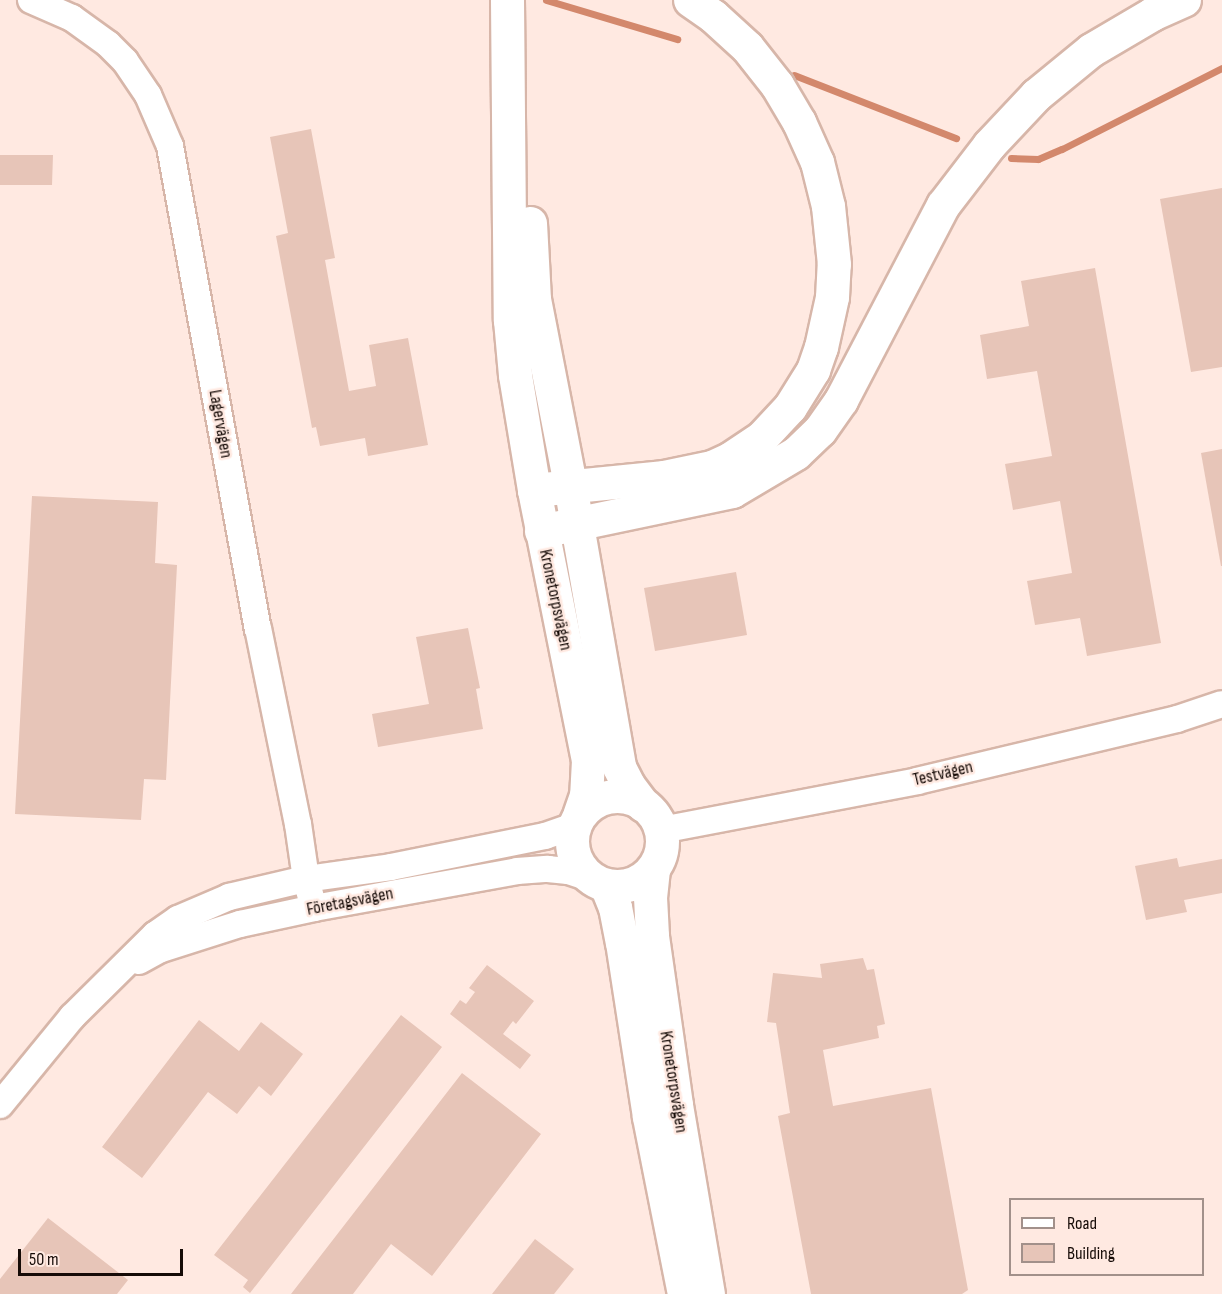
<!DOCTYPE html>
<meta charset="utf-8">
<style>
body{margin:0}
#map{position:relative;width:1222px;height:1294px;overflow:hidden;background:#ffe9e1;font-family:"Sofia Sans Condensed",sans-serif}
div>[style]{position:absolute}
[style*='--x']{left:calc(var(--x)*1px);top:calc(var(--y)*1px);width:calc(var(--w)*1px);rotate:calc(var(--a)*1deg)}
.stream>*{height:7px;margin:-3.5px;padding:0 3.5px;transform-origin:3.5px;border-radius:3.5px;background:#d3886c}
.building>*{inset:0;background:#e7c5b8}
.roads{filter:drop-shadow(2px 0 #d7b6a9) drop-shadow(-2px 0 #d7b6a9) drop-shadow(0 2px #d7b6a9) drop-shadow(0 -2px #d7b6a9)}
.street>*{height:26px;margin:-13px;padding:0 13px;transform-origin:13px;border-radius:13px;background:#fff}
.secondary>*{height:33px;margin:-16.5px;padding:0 16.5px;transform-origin:16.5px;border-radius:16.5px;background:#fff}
.secondary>.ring{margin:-16.5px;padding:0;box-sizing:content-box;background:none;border:33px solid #fff;border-radius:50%}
.highway>*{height:33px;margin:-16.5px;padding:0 16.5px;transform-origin:16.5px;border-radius:16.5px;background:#fff}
span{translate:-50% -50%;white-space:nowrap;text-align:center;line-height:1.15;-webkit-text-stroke:5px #ffe9e1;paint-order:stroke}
.street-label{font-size:18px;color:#160b07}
.legend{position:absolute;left:1009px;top:1198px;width:195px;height:78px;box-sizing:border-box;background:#ffe9e1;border:2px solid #a2908a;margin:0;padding:8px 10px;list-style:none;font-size:18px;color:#160b07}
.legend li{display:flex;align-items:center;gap:12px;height:30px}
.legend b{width:30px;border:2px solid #a2908a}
.scale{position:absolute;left:18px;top:1249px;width:165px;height:27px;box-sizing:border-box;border:3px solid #160b07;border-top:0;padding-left:8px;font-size:18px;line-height:21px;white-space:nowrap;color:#160b07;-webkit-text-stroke:4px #ffe9e1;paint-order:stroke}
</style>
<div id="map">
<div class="stream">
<i style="--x:546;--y:0;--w:137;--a:16.6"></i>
<i style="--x:794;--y:75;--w:174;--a:21.3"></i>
<i style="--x:1011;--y:158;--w:27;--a:2"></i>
<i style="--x:1038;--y:159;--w:26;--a:-23"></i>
<i style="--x:1062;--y:149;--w:179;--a:-26.9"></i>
</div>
<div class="building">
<i style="clip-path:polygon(311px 129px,335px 258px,325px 260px,349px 391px,376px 386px,369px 345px,408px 338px,428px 445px,368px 456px,365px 438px,320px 446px,316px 427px,312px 428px,276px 236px,288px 233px,270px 137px)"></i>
<i style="clip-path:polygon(0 155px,53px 155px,52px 185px,0 185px)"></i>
<i style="clip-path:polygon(1222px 188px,1222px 367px,1191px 372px,1160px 199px)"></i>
<i style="clip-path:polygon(1095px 268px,1161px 643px,1087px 656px,1080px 618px,1035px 625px,1027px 581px,1072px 573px,1060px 501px,1013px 510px,1005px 464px,1052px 456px,1037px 371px,987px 379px,980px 335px,1029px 326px,1021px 281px)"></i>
<i style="clip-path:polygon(1222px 449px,1222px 566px,1221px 566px,1201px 453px)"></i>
<i style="clip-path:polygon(32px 496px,158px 502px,155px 563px,177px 565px,166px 780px,144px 779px,141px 820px,15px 814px)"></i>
<i style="clip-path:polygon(736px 572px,747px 635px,655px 651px,644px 588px)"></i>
<i style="clip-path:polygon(468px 628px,480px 688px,476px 689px,483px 729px,378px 747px,372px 714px,429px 704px,416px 637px)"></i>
<i style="clip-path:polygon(1177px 858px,1179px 867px,1222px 859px,1222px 893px,1184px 900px,1187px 912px,1146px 920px,1135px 866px)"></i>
<i style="clip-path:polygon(863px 958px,867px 970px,874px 969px,885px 1024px,877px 1026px,879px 1038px,823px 1050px,833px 1106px,931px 1088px,968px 1290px,962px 1294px,811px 1294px,778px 1116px,790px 1113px,776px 1023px,767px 1022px,773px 973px,822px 978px,820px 964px)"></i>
<i style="clip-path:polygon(487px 965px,534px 1001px,516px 1024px,513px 1021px,503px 1034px,531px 1055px,520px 1069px,450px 1014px,460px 1000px,466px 1004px,475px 992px,469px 988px)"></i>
<i style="clip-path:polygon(401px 1015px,442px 1047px,250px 1293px,243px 1287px,248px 1280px,214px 1255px)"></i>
<i style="clip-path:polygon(199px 1020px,239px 1051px,261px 1022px,303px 1054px,271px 1096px,259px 1086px,237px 1114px,208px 1092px,142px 1178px,102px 1147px)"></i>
<i style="clip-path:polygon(462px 1073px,541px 1134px,432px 1276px,391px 1244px,353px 1294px,291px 1294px)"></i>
<i style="clip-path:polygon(48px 1218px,128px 1280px,117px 1294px,0 1294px,0 1279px)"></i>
<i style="clip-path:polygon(535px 1239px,574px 1269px,554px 1294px,492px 1294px)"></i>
</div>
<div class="roads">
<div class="street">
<i style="--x:31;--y:0;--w:45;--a:23.7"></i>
<i style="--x:72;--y:18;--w:44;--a:35.8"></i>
<i style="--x:108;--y:44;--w:24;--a:45"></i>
<i style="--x:125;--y:61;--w:41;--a:55.9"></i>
<i style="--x:148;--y:95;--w:56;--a:66.7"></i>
<i style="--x:170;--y:146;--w:490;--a:79.7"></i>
<i style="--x:258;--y:628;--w:200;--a:78.5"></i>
<i style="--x:298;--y:824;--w:56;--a:81.7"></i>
<i style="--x:306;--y:879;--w:30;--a:75"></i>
<i style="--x:661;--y:830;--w:261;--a:-10.8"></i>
<i style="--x:917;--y:781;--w:267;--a:-13.4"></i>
<i style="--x:1177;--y:719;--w:47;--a:-18.4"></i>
<i style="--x:139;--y:961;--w:25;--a:-29"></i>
<i style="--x:161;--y:949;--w:83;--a:-17.6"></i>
<i style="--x:240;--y:924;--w:76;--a:-12.2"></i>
<i style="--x:314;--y:908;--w:206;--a:-10.3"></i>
<i style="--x:517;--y:871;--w:31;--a:-4"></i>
<i style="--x:548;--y:869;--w:20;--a:6"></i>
<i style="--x:568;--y:871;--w:23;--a:18"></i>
<i style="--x:0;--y:1105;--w:114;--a:-50.7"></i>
<i style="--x:72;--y:1017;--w:117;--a:-44.7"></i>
<i style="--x:155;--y:935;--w:28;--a:-35"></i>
<i style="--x:178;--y:919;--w:56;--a:-23.3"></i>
<i style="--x:229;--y:897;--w:79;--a:-13.2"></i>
<i style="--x:306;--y:879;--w:86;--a:-8"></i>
<i style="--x:391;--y:867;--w:157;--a:-11.4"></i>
<i style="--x:545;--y:836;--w:31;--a:-19"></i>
</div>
<div class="secondary">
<i style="--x:570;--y:485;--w:286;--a:80.1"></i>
<i style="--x:619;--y:767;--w:20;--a:63"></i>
<i style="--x:628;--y:785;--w:25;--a:53"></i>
<i style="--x:534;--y:490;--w:275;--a:78.7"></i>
<i style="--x:588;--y:760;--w:35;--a:93"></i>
<i style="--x:586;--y:795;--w:21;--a:109"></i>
<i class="ring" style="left:572px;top:796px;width:57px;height:57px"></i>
<i style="--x:653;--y:869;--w:28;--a:96"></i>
<i style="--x:650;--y:897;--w:39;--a:87"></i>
<i style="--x:652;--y:936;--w:171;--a:81.9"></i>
<i style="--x:676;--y:1105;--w:192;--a:80.4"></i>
<i style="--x:606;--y:885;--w:24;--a:68"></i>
<i style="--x:615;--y:907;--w:36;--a:79"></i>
<i style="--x:622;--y:942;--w:177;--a:81.2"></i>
<i style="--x:649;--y:1117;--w:180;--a:78.8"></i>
</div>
<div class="highway">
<i style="--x:507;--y:0;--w:320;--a:89.5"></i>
<i style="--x:510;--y:320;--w:55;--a:84.8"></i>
<i style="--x:515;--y:375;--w:117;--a:80.6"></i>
<i style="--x:534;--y:490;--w:131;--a:-5.7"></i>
<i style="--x:664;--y:477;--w:49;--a:-11.8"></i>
<i style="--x:712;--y:467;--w:21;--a:-25"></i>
<i style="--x:731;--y:458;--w:37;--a:-34"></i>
<i style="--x:762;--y:437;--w:41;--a:-47"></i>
<i style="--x:790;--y:407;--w:44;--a:-58.1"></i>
<i style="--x:813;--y:370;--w:24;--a:-71"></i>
<i style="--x:821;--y:347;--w:51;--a:-77.6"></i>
<i style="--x:832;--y:297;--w:33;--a:-87"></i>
<i style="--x:834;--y:264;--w:58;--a:-95.9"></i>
<i style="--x:828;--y:206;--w:45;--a:-104"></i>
<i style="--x:817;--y:162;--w:44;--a:-114.2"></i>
<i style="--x:799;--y:122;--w:43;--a:-120.7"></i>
<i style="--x:777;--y:85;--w:48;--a:-128.3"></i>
<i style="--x:747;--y:47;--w:46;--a:-137.6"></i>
<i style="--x:713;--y:16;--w:28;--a:-145"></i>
<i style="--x:530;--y:223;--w:76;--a:87"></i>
<i style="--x:534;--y:299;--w:189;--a:79"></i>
<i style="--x:541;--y:531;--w:195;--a:-11.8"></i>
<i style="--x:732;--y:491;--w:74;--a:-30.7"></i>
<i style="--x:796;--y:453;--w:33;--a:-44"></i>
<i style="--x:820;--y:430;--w:37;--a:-55"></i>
<i style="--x:841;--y:400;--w:220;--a:-62.4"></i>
<i style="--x:943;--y:205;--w:76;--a:-52.5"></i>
<i style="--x:989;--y:145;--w:69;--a:-46.8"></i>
<i style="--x:1036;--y:95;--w:71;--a:-39.3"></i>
<i style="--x:1091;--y:50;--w:71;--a:-30.5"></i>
<i style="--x:1152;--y:14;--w:35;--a:-24"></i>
</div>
</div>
<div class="street-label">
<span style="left:220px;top:424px;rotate:80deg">Lagervägen</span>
<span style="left:555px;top:600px;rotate:78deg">Kronetorpsvägen</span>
<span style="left:943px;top:774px;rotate:-13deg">Testvägen</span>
<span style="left:350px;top:902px;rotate:-11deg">Företagsvägen</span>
<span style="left:673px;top:1082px;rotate:81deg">Kronetorpsvägen</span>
</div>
<ul class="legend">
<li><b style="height:8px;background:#fff"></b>Road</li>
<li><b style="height:16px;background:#e7c5b8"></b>Building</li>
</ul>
<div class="scale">50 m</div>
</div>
